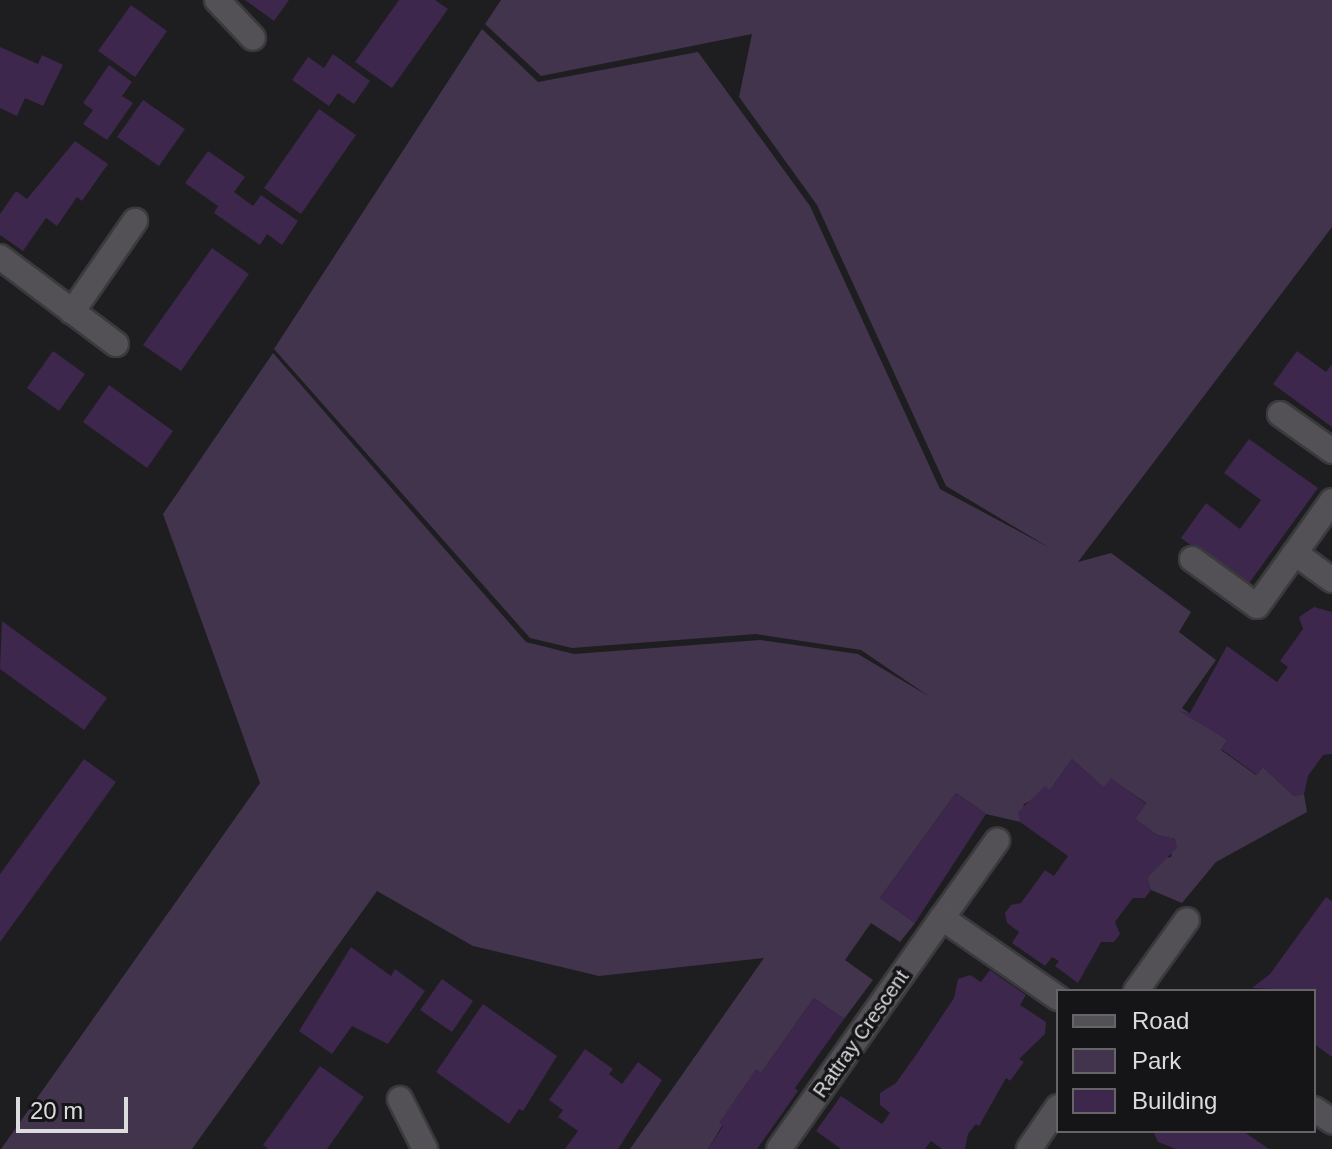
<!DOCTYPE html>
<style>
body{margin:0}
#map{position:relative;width:1332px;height:1149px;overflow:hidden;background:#1e1d20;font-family:Arial,sans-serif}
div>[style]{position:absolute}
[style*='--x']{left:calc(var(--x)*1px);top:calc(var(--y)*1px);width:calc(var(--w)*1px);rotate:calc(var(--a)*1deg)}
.green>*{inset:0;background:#42344c}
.building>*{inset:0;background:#3d274d}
.roads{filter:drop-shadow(2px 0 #3b3a3d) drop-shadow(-2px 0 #3b3a3d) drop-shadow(0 2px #3b3a3d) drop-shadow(0 -2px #3b3a3d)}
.street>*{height:24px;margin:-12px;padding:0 12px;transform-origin:12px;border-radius:12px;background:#535155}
span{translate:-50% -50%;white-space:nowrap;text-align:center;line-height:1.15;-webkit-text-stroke:7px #151417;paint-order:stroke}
.street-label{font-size:20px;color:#dcdbdd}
.legend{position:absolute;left:1056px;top:989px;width:260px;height:144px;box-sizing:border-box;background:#151417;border:2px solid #656466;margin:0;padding:10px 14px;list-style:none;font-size:24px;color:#dcdbdd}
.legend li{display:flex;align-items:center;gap:16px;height:40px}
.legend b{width:40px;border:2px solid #656466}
.scale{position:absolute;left:16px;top:1097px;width:112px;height:36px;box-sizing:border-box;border:4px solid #dcdbdd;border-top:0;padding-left:10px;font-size:24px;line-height:28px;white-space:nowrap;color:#dcdbdd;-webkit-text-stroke:6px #151417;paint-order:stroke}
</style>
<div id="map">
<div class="green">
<i style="clip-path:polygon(501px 0,1332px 0,1332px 227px,1078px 562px,1111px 553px,1191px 612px,1179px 632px,1216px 660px,1182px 708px,1227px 740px,1221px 750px,1256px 775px,1263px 767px,1294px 796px,1304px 794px,1307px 812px,1216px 862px,1182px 903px,1151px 890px,1147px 878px,1161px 859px,1171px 857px,1175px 839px,1157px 835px,1135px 819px,1146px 803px,1111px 779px,1104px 788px,1072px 759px,1050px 790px,1024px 804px,1020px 822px,986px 814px,956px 793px,880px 898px,915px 923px,900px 942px,871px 923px,845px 960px,873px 980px,844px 1019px,814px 998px,761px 1073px,756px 1070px,708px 1149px,630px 1149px,764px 958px,599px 976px,473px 946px,377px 891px,192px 1149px,1px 1149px,260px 783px,163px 514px,273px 353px,526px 642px,574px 654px,760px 640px,858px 654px,930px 697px,861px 650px,756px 634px,572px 648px,530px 638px,274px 349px,482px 29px,538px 82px,698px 52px,810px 206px,940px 489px,1050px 548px,946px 486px,817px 205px,739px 97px,752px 34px,541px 76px,485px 24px)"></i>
</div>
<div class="building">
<i style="clip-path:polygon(245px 0,289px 0,274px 21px)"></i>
<i style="clip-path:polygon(399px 0,435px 0,448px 9px,392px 88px,355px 62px)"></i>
<i style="clip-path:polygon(131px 5px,167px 31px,135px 77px,98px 51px)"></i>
<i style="clip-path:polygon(0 47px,38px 64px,42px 55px,63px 65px,43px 106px,25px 98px,17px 116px,0 108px)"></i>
<i style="clip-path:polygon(333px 54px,370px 81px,354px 104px,338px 93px,329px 106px,292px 80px,308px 57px,324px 68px)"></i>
<i style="clip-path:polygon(109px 65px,132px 82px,122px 96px,133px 103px,107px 140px,83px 124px,93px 110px,83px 103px)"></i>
<i style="clip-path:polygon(143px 100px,185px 129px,159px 166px,117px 137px)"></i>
<i style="clip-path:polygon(319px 109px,356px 135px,301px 214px,264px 188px)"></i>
<i style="clip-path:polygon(75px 141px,108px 164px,82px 201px,77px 197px,57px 226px,46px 218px,23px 251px,0 235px,0 214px,16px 191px,27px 199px)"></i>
<i style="clip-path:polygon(208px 151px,245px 177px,234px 192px,253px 206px,261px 195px,298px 221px,282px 245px,267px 234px,260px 245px,214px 213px,218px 206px,185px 183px)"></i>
<i style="clip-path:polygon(212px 248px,249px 274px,181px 371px,143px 345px)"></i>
<i style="clip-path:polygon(53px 351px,85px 374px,59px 411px,27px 388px)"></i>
<i style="clip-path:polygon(1297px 351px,1326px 372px,1332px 364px,1332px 427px,1273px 384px)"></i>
<i style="clip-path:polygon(109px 385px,173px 431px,147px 468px,83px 422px)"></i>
<i style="clip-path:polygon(1249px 439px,1318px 488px,1247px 586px,1181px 538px,1206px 503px,1240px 529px,1261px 500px,1224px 473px)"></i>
<i style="clip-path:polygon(1314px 607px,1332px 612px,1332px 754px,1323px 755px,1308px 776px,1304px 794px,1294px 796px,1263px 767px,1257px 775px,1221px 749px,1227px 740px,1179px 711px,1190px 713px,1227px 646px,1277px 682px,1288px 667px,1280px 661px,1303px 629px,1299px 617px)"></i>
<i style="clip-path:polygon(2px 621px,107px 698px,84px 730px,0 669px)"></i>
<i style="clip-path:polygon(84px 759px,116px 782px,0 942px,0 874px)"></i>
<i style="clip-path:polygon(1072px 759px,1104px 788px,1111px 778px,1146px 804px,1135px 819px,1157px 835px,1175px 839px,1177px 848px,1147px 878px,1151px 890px,1145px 898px,1133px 898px,1115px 922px,1120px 934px,1114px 942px,1101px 942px,1078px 983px,1055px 966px,1059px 961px,1052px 957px,1045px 966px,1012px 943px,1019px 932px,1007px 923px,1005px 913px,1011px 905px,1021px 903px,1045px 870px,1054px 876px,1068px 856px,1020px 822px,1018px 812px,1045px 786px,1050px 790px)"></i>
<i style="clip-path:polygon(956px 793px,986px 814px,915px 923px,880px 898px)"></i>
<i style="clip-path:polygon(1326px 897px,1332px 901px,1332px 1057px,1314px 1044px,1314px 991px,1252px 988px,1270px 974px)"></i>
<i style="clip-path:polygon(351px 947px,391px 976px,395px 969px,425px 991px,388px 1044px,352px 1026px,332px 1054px,299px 1031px)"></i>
<i style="clip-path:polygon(990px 970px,1026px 995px,1020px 1005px,1046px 1022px,1045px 1034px,1019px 1059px,1024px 1062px,1010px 1081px,1006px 1078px,979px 1126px,976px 1124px,968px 1134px,965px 1149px,942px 1149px,931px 1141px,925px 1149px,841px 1149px,816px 1131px,841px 1096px,882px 1124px,890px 1113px,880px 1105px,880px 1093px,896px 1083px,918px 1052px,954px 998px,958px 979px,970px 975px,981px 982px)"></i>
<i style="clip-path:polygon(442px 979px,473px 1001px,452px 1032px,420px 1010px)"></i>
<i style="clip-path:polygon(814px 998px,844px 1019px,795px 1088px,798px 1091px,757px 1149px,708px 1149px,723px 1126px,719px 1123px,756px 1069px,761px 1073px)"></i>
<i style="clip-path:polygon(483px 1004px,557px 1056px,523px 1111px,519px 1109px,509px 1124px,436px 1072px)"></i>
<i style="clip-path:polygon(585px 1049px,613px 1069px,609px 1074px,622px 1084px,638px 1062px,662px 1080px,618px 1149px,565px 1149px,578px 1131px,558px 1117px,563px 1110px,549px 1100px)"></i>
<i style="clip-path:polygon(320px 1066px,364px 1097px,327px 1149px,268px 1149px,263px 1145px)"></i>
<i style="clip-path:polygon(1153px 1131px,1243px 1131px,1269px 1149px,1176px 1149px,1158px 1142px)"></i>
</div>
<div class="roads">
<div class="street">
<i style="--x:217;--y:0;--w:52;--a:46.5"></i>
<i style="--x:0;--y:257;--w:145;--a:36.9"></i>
<i style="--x:72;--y:312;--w:111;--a:-55.3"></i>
<i style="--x:1280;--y:414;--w:64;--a:35.4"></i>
<i style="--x:1332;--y:501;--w:64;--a:125.4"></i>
<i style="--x:1295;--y:553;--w:46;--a:36.1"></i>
<i style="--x:1192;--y:559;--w:80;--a:35.9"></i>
<i style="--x:1257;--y:606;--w:65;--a:-54.4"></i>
<i style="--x:942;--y:918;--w:95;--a:-54.5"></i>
<i style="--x:1136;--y:991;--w:87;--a:-54.3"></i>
<i style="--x:400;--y:1099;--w:56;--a:63.4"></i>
<i style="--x:1314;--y:1109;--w:22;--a:34"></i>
<i style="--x:779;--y:1149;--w:283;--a:-54.8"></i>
<i style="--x:942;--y:918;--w:141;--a:34.6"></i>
<i style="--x:1029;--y:1149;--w:51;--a:-55.4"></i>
</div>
</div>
<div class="street-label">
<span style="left:861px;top:1034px;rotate:-55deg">Rattray Crescent</span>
</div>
<ul class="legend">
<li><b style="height:10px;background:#535155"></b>Road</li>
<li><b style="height:22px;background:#42344c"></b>Park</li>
<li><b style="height:22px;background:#3d274d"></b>Building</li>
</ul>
<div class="scale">20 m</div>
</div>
